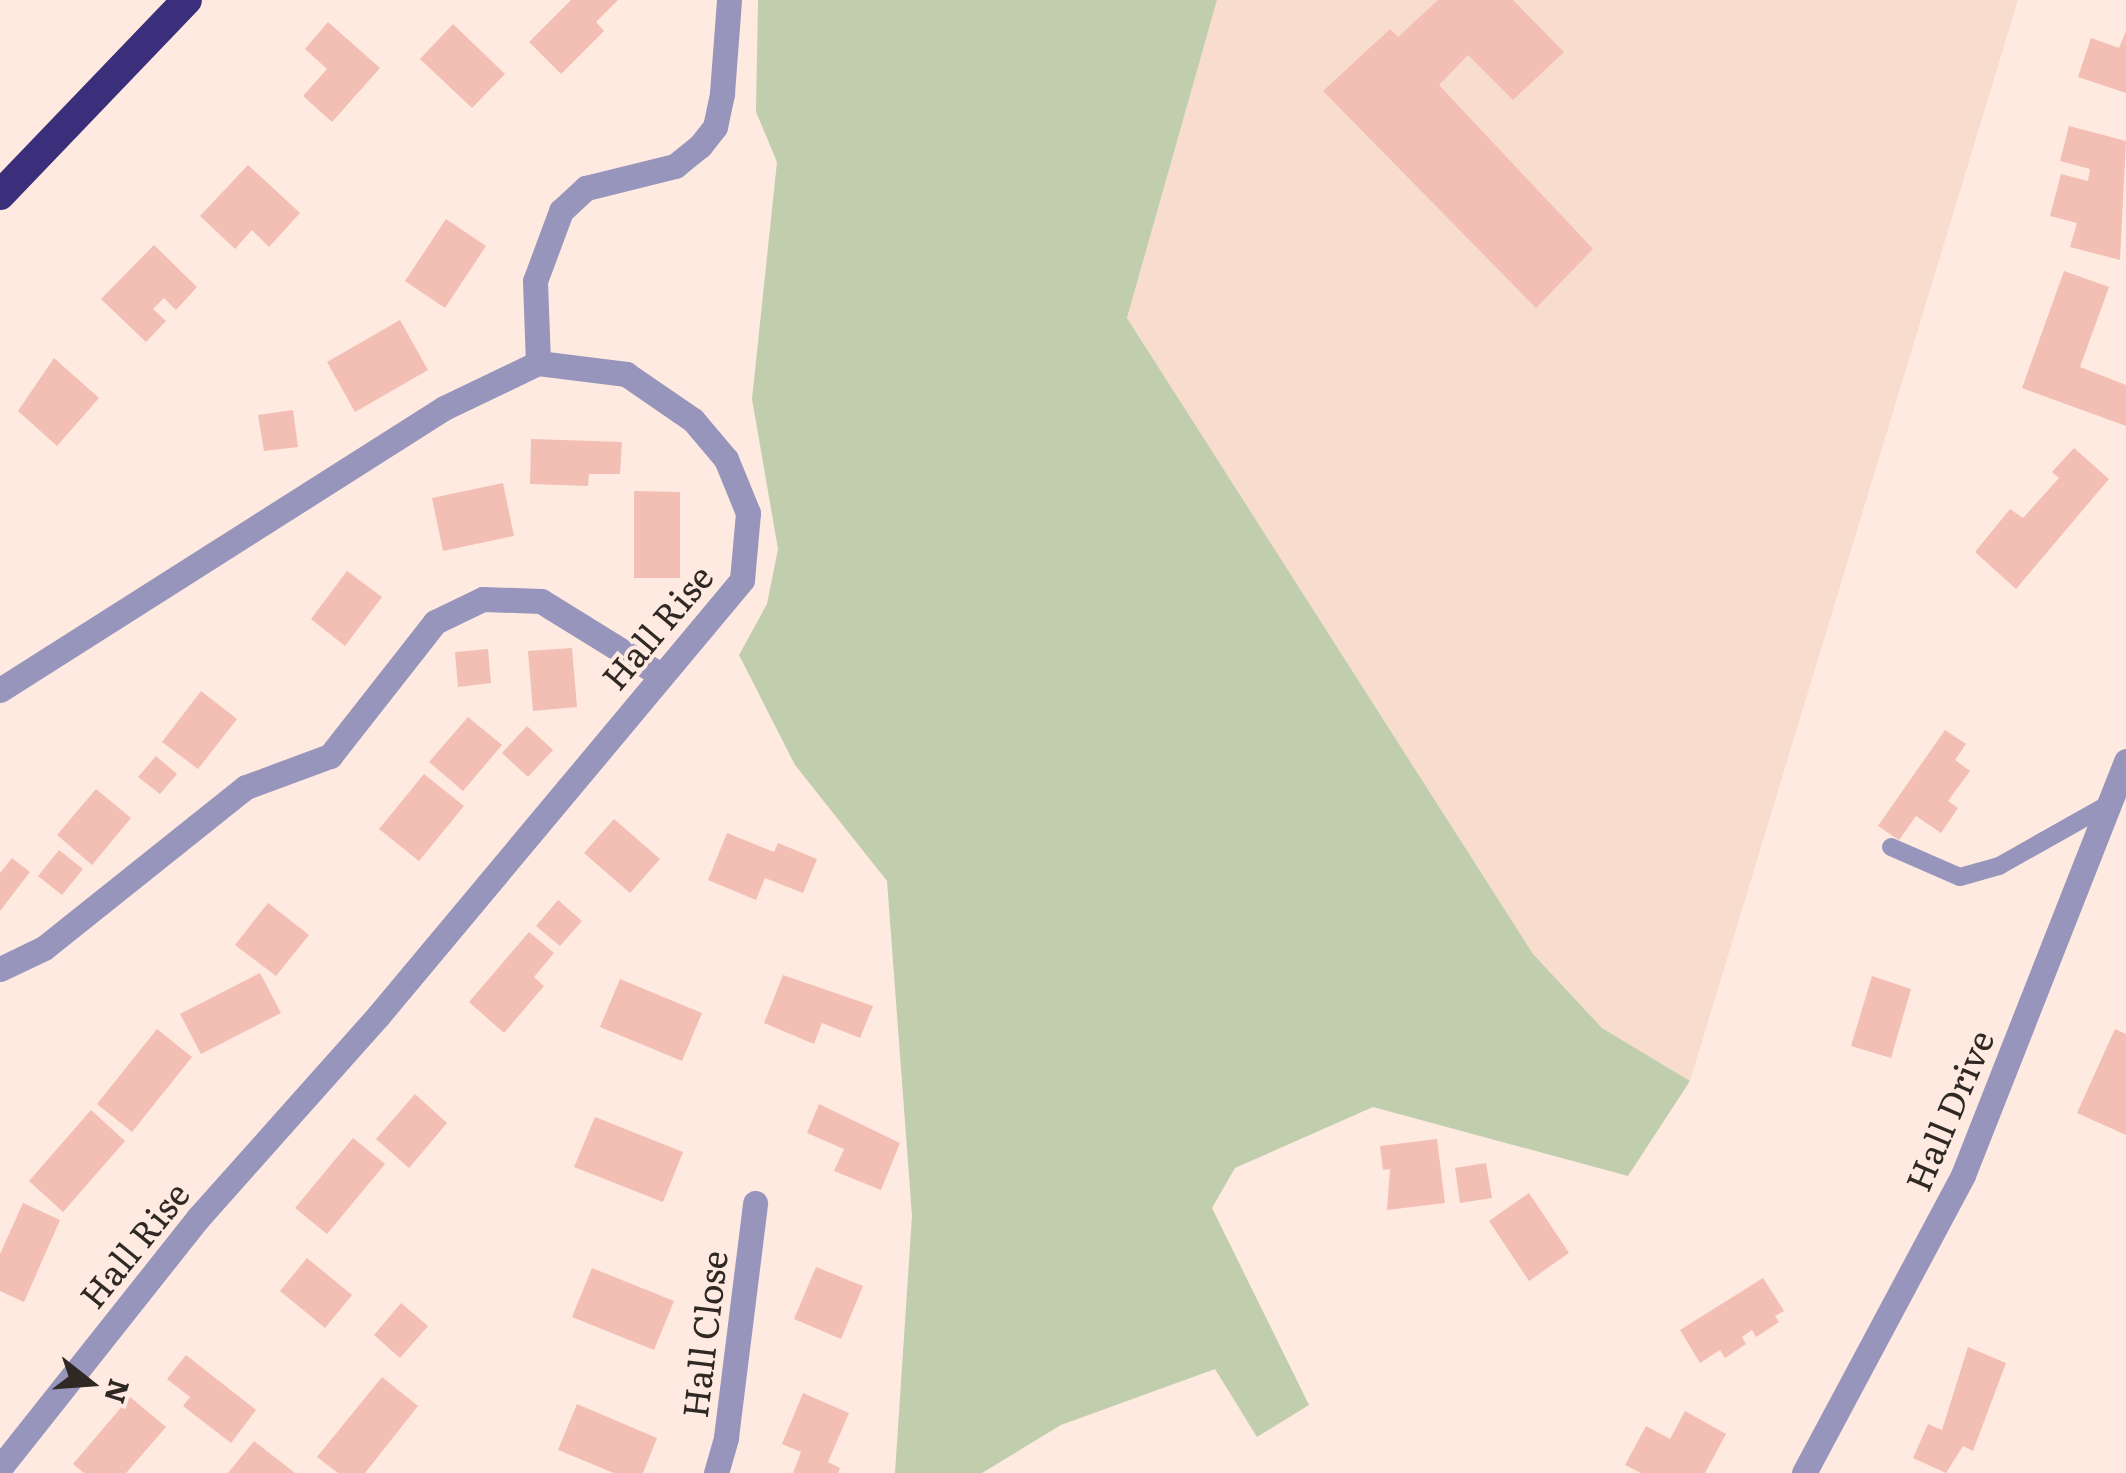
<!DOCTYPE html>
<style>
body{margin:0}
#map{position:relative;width:2126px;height:1473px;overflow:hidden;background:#feeae0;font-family:Literata,serif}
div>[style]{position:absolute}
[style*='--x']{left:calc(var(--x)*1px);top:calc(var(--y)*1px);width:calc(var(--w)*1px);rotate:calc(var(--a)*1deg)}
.built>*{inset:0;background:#f8ddcf}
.green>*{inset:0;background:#c1cead}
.building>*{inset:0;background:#f3beb3}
.lane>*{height:18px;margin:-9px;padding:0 9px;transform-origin:9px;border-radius:9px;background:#9795bb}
.street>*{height:25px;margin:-12.5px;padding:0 12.5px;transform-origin:12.5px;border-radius:12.5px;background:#9795bb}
.highway>*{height:30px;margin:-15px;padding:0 15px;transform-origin:15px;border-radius:15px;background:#3b2e7a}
span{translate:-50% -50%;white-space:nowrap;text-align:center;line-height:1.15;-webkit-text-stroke:8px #feeae0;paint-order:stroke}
.street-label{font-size:35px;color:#2f2824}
.north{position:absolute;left:40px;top:1333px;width:100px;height:100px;-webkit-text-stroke:8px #feeae0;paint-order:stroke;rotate:107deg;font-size:28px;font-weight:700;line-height:40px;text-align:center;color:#2f2824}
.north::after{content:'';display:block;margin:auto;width:35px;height:45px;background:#2f2824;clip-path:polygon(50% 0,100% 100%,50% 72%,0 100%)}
</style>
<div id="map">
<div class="built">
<i style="clip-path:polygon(1217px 0,2018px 0,1690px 1081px,1602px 1028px,1533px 954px,1127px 318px)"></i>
</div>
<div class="green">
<i style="clip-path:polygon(758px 0,1217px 0,1127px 318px,1533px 954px,1602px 1028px,1690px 1081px,1628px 1176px,1373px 1107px,1235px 1168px,1212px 1208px,1309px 1405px,1257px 1437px,1215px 1369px,1061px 1425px,982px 1473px,895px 1473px,912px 1216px,887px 881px,795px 765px,739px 655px,767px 604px,778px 549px,752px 399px,777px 162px,756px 112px)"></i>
</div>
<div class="building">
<i style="clip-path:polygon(571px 0,618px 0,596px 22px,604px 31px,561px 74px,529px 42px)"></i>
<i style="clip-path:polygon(1438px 0,1513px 0,1564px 52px,1513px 100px,1468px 55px,1439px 85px,1593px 249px,1536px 308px,1323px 91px,1390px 29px,1398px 37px)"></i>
<i style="clip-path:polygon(328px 22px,380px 68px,332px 122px,303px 96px,327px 69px,305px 49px)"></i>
<i style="clip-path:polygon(453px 24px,505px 74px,472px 108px,420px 59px)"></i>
<i style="clip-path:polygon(2126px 31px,2126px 93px,2078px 77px,2091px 38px,2119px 48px)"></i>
<i style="clip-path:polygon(2069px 126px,2126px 141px,2120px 260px,2070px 247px,2077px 223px,2050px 216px,2061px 174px,2088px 181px,2090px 169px,2060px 161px)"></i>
<i style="clip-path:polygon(248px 165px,300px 213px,269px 247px,252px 230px,235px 249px,200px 216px)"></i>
<i style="clip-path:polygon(446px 219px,486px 246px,445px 308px,405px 281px)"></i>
<i style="clip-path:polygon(154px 245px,197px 287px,176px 310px,164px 298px,153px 309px,166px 321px,146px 342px,101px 299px)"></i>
<i style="clip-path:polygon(2064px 271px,2109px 287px,2080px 367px,2126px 385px,2126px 426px,2022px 388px)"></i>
<i style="clip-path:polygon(400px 320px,428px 370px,355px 412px,327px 362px)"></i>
<i style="clip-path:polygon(54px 358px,99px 398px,57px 446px,18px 411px)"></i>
<i style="clip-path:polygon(293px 410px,298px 447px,264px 451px,258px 415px)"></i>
<i style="clip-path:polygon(531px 439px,622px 442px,620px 474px,589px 474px,588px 486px,530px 484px)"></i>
<i style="clip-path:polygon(2074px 448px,2109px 479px,2016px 589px,1975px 552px,2010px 509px,2023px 518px,2059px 478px,2052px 472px)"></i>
<i style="clip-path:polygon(503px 483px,514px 536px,443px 551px,432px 498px)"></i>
<i style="clip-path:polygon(634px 491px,680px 492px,680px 578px,634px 578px)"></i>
<i style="clip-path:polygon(347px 571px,382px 597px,345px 646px,311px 619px)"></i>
<i style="clip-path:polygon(572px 648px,577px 707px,533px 711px,528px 651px)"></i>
<i style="clip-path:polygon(488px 649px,491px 683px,458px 687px,455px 652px)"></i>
<i style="clip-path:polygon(201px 691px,237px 719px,198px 769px,162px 742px)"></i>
<i style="clip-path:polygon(468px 717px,502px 745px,463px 791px,429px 762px)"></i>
<i style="clip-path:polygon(527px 726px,553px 750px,528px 777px,502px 753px)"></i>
<i style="clip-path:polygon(1945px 730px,1966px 744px,1955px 760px,1970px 771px,1948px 801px,1958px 808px,1941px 833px,1916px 816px,1899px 840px,1878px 826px)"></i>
<i style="clip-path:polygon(156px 756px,177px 774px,160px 794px,138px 777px)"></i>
<i style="clip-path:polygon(424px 774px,464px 806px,419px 861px,379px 829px)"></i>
<i style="clip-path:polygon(96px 789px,131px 818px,92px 865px,57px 835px)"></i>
<i style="clip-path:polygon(614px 819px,660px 859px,630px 893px,584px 853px)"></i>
<i style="clip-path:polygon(727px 833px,774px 852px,778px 843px,817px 859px,803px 893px,765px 878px,756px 900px,708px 880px)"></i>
<i style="clip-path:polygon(59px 850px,83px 869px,62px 895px,38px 876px)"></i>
<i style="clip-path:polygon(12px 858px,30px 872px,0 911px,0 873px)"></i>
<i style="clip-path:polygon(558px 900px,582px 921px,560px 946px,536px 926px)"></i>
<i style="clip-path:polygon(268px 903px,309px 935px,276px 976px,235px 945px)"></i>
<i style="clip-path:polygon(529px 932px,554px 953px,534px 977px,544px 986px,504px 1033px,469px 1002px)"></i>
<i style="clip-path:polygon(260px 973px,281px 1013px,201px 1054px,180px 1014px)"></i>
<i style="clip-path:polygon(783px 975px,873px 1006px,860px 1038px,822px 1023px,814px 1044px,764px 1023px)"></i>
<i style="clip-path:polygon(1872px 976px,1911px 989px,1891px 1058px,1851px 1046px)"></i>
<i style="clip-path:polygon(620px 979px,702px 1013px,682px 1061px,600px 1027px)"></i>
<i style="clip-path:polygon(157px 1029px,192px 1057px,132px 1132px,97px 1104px)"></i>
<i style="clip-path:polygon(2115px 1029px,2126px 1034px,2126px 1135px,2077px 1113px)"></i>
<i style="clip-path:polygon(415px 1094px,447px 1123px,409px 1168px,376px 1139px)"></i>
<i style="clip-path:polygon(819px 1104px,900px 1143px,881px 1190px,834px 1171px,844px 1149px,807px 1133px)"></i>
<i style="clip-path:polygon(91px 1110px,125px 1141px,63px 1212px,29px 1181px)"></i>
<i style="clip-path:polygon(595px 1117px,683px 1152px,663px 1202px,574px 1167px)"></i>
<i style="clip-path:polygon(353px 1138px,385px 1164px,327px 1234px,295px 1208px)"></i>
<i style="clip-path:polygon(1437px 1139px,1445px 1203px,1387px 1210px,1390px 1169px,1383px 1170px,1380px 1146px)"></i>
<i style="clip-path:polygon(1486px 1163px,1492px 1198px,1460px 1203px,1455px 1168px)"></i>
<i style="clip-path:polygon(1529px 1193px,1569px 1253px,1529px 1281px,1489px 1221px)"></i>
<i style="clip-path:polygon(23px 1203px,60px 1220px,24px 1302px,0 1291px,0 1254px)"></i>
<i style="clip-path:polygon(307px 1258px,352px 1295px,325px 1328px,280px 1291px)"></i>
<i style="clip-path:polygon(816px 1267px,863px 1286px,841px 1339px,794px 1319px)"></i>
<i style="clip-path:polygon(592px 1268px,674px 1301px,654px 1350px,572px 1317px)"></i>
<i style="clip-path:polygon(1763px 1278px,1784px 1311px,1775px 1316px,1779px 1322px,1756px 1337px,1752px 1330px,1742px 1337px,1746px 1344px,1725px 1358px,1720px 1350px,1700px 1363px,1680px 1330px)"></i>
<i style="clip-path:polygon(401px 1303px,428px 1326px,400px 1358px,374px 1335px)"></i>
<i style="clip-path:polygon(1968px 1347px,2006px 1363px,1973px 1451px,1963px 1446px,1946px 1473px,1913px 1458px,1928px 1424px,1942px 1430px)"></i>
<i style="clip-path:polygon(186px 1355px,256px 1410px,231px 1443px,183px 1406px,190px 1397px,167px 1379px)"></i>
<i style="clip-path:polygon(382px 1377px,418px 1406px,365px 1473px,338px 1473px,317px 1457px)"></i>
<i style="clip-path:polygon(803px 1393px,849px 1413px,828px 1462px,840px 1468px,838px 1473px,793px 1473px,801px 1452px,782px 1444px)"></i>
<i style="clip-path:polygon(130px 1397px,166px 1427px,126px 1473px,84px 1473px,73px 1464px)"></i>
<i style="clip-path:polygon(577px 1404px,657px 1438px,643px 1473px,614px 1473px,558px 1450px)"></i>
<i style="clip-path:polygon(1685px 1411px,1726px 1434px,1705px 1473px,1641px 1473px,1625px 1465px,1646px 1426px,1670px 1439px)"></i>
<i style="clip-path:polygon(254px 1441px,295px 1473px,228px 1473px)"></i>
</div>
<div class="lane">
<i style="--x:1891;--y:847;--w:75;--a:23.5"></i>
<i style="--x:1960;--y:877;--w:41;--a:-15.8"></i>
<i style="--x:1999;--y:866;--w:126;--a:-29.4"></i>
</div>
<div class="street">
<i style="--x:538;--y:363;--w:82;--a:-92.1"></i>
<i style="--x:535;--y:281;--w:75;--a:-69.6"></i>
<i style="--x:561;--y:211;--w:34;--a:-43"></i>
<i style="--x:586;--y:188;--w:92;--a:-13.9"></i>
<i style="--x:675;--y:166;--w:32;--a:-39"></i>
<i style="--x:700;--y:146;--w:24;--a:-52"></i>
<i style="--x:715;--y:127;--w:35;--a:-78"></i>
<i style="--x:722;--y:93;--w:93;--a:-85.7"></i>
<i style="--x:0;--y:690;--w:526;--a:-32.42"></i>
<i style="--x:444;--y:408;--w:104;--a:-25.6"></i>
<i style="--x:538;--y:363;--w:89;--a:7.1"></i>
<i style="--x:626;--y:374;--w:81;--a:34.5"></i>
<i style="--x:693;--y:420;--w:51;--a:49.8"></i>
<i style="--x:726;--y:459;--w:58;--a:67.8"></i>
<i style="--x:748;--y:513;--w:67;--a:95.1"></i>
<i style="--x:742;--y:580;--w:568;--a:129.86"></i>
<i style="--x:378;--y:1016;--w:271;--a:131.7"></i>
<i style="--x:198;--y:1218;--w:319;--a:128.4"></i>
<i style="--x:0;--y:969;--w:49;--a:-25.5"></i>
<i style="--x:44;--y:948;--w:258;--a:-38.6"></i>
<i style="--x:246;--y:787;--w:90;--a:-20.3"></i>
<i style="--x:330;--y:756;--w:170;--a:-51.9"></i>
<i style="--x:435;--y:622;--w:53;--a:-25.6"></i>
<i style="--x:483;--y:599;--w:58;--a:2"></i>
<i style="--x:541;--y:601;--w:141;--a:31.7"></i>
<i style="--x:716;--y:1473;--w:37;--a:-74"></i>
<i style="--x:726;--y:1437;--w:236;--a:-82.9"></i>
<i style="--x:1804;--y:1473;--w:338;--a:-61.9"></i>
<i style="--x:1963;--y:1175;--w:445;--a:-68.5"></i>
</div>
<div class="highway">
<i style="--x:0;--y:195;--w:270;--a:-46.2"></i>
</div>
<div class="street-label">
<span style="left:656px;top:626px;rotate:-50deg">Hall Rise</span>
<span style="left:1948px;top:1110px;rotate:-67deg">Hall Drive</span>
<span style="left:133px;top:1244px;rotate:-51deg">Hall Rise</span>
<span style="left:703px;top:1334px;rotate:-83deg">Hall Close</span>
</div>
<div class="north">N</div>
</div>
